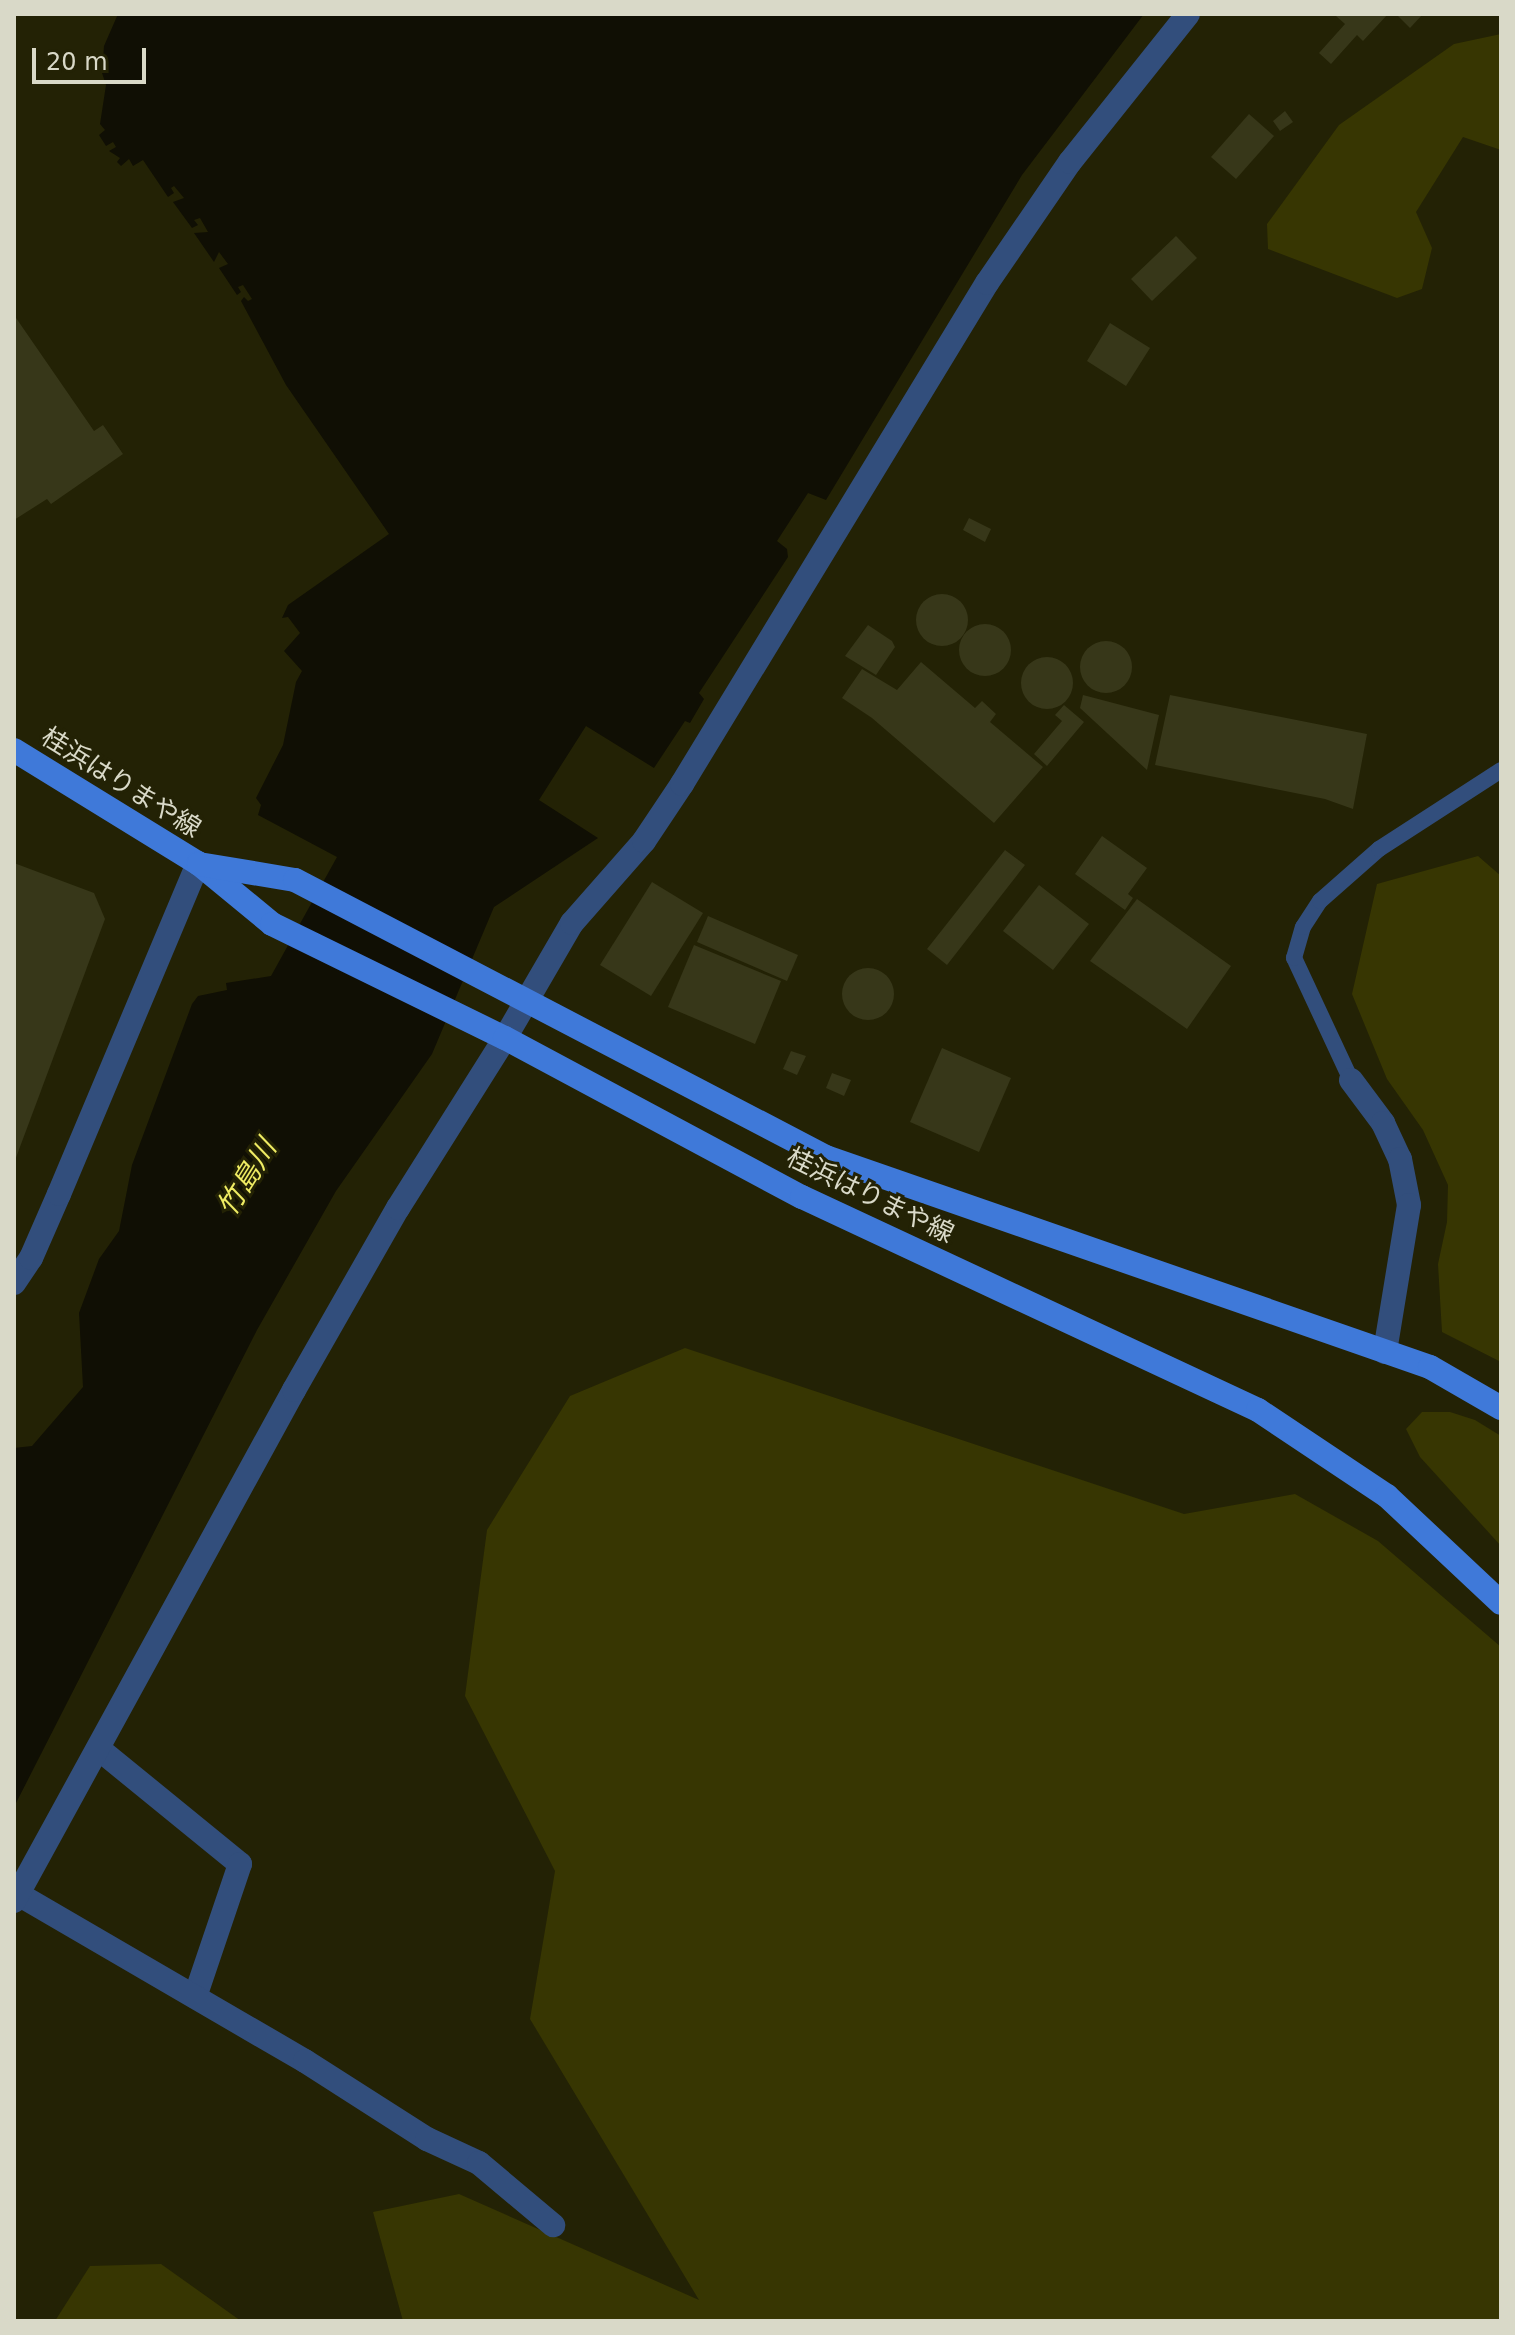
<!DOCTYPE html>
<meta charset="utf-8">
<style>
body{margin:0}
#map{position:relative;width:1515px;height:2335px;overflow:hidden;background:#232205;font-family:"DejaVu Sans","Noto Sans JP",sans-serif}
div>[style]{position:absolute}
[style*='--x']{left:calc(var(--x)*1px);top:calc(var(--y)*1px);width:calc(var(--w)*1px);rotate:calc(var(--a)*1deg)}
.green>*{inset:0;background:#373602}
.water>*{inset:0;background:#100f04}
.building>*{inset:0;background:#373719}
.round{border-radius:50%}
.service>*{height:16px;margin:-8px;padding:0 8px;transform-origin:8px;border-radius:8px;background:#324e7c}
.minor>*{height:24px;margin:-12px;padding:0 12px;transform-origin:12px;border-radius:12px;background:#324e7c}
.tertiary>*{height:24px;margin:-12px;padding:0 12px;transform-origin:12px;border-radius:12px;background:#324e7c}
.primary>*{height:24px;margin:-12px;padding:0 12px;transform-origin:12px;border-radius:12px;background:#3f79d9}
span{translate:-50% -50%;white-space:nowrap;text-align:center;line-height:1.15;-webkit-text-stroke:6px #232205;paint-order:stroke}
.street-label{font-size:26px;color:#d9d9c8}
.water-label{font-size:28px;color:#efec63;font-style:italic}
.frame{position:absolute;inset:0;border:16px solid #d9d9c8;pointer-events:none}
.scale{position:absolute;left:32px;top:48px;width:114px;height:36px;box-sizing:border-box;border:4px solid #d9d9c8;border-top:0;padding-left:10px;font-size:24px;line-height:28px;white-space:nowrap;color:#d9d9c8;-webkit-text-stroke:6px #232205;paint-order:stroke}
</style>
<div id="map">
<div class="green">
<i style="clip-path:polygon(1501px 34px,1501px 150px,1463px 137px,1416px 212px,1432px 248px,1422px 289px,1397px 298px,1268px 249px,1267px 224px,1339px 125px,1454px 44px)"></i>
<i style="clip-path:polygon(1478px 856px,1501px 876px,1501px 1362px,1442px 1332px,1438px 1264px,1447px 1222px,1448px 1185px,1423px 1130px,1387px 1079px,1352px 994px,1377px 884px)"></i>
<i style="clip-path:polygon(685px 1348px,1184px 1514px,1295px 1494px,1378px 1541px,1501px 1647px,1501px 2321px,403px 2321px,373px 2212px,459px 2194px,699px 2300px,530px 2019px,555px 1871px,465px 1696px,487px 1530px,570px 1396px)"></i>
<i style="clip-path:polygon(1422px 1412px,1450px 1412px,1475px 1420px,1501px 1436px,1501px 1546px,1420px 1457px,1406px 1429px)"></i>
<i style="clip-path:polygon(161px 2264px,241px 2321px,55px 2321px,90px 2266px)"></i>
</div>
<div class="water">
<i style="clip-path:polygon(118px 14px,1144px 14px,1022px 175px,826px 500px,808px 493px,777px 541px,787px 549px,788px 557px,699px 693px,704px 699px,690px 723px,685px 721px,654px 768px,586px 726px,539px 800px,598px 838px,494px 907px,432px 1054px,336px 1191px,257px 1330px,14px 1807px,14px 1448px,32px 1446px,83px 1387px,79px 1313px,99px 1259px,119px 1231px,132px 1165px,192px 1004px,198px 996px,227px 990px,226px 983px,271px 976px,337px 857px,258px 815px,261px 805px,256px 798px,283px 745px,296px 682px,302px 671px,284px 651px,300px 633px,288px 617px,282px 618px,288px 605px,389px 534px,286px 385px,241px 301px,244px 297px,248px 301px,252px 299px,243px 285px,238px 287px,241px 292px,237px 295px,219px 268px,228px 264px,219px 252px,214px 262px,194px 233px,208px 232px,200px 218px,194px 220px,198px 225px,192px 228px,173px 202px,184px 198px,174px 186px,171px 188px,174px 193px,168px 197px,143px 160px,133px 166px,129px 159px,121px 166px,117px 162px,120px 158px,109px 151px,116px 147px,113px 142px,106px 146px,99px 135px,105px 130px,100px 124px,106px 85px,102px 73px,104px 46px)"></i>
</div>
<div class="building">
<i style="clip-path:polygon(1338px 14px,1388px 14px,1363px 41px,1357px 35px,1331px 64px,1319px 53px,1345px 24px,1336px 16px)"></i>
<i style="clip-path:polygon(1400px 14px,1423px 14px,1410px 28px,1398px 16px)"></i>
<i style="clip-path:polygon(1285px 111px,1293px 122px,1280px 131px,1273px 121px)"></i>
<i style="clip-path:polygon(1249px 114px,1274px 136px,1236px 179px,1211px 157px)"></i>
<i style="clip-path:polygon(1176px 236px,1197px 258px,1152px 301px,1131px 279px)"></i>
<i style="clip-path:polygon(14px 315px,94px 431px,103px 425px,123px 454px,51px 504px,47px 499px,14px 520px)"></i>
<i style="clip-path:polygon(1110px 323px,1150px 348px,1126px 386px,1087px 361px)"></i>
<i style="clip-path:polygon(969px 518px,991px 529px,985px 542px,963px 530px)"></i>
<i class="round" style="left:916px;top:594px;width:52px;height:52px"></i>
<i class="round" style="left:959px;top:624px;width:52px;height:52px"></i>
<i style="clip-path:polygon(868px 625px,892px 641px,895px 647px,876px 675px,845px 656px)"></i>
<i class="round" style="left:1080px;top:641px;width:52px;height:52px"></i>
<i class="round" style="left:1021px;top:657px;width:52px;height:52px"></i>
<i style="clip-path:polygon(921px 662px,975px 708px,982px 701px,996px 714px,990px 722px,1043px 767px,994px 823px,872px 718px,842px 698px,862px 669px,897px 690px)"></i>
<i style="clip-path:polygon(1083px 695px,1159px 715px,1147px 770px,1080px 708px)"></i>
<i style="clip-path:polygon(1170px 695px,1367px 734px,1353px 809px,1325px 799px,1155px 765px)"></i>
<i style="clip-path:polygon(1064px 705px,1084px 722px,1047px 766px,1034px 754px,1062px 721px,1055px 715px)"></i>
<i style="clip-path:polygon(1102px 836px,1147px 868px,1128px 894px,1133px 898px,1125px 910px,1075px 874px)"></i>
<i style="clip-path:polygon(1005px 850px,1025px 865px,947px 965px,927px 949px)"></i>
<i style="clip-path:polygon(14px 863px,94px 893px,105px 919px,14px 1163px)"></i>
<i style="clip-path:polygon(652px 882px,703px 913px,651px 996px,600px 965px)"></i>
<i style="clip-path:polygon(1039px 885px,1089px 924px,1053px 970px,1003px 931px)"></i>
<i style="clip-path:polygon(1137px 899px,1231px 966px,1187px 1029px,1090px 961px)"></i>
<i style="clip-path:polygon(708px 916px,798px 955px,787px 981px,697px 942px)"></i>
<i style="clip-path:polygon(694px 945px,781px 981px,755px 1044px,668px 1007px)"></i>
<i class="round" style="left:842px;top:968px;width:52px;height:52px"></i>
<i style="clip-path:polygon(942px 1048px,1011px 1078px,979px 1152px,910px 1122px)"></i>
<i style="clip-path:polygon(791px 1051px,806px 1056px,797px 1075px,783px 1069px)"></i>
<i style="clip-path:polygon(832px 1073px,851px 1080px,844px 1096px,826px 1088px)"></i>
</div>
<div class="service">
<i style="--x:1351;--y:1080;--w:135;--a:-115"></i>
<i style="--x:1294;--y:958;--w:32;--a:-74"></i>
<i style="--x:1303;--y:927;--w:31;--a:-57"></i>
<i style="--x:1320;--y:901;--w:79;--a:-41.4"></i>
<i style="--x:1379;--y:849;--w:145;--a:-32.9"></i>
</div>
<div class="minor">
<i style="--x:1351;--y:1080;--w:54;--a:53.3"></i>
<i style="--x:1383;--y:1123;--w:40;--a:65"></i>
<i style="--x:1400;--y:1159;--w:47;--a:78.9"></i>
<i style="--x:1409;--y:1205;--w:149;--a:99.3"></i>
<i style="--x:99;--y:1749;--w:182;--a:39.2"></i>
<i style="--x:240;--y:1864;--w:140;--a:108.7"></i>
<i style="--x:18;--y:1894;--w:332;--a:30.2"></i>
<i style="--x:305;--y:2061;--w:145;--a:32.6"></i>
<i style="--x:427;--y:2139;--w:57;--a:24.8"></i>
<i style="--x:479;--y:2163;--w:97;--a:40"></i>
<i style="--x:14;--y:1901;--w:583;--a:-61.28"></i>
<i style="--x:294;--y:1390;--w:210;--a:-60.3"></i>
<i style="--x:398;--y:1208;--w:201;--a:-57.8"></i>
</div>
<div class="tertiary">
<i style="--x:505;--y:1038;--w:133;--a:-59.8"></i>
<i style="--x:572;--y:923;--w:109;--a:-48.7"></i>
<i style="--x:644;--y:841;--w:69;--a:-56.3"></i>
<i style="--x:682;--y:784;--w:587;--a:-58.67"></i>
<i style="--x:987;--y:283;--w:147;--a:-55.6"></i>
<i style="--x:1070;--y:162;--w:189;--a:-51.4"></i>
<i style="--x:14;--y:1283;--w:30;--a:-56"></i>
<i style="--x:31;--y:1258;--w:70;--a:-66.4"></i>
<i style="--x:59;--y:1194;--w:359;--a:-67.2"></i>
</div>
<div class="primary">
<i style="--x:14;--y:750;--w:216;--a:31.6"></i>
<i style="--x:198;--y:863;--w:96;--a:39.5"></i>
<i style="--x:272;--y:924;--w:259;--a:26.1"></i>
<i style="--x:505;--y:1038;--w:337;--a:28.2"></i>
<i style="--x:802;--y:1197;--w:503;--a:25.04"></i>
<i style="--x:1258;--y:1410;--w:155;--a:33.7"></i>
<i style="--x:1387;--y:1496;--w:156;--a:43.2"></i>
<i style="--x:199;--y:864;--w:97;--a:9.5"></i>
<i style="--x:295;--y:880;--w:599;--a:27.55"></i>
<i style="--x:826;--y:1157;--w:639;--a:19.17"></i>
<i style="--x:1430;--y:1367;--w:82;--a:30"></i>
</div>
<div class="street-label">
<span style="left:121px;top:783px;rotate:32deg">桂浜はりまや線</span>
<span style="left:870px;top:1196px;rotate:26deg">桂浜はりまや線</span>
</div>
<div class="water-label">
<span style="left:247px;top:1178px;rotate:-58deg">竹島川</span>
</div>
<div class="frame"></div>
<div class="scale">20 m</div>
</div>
